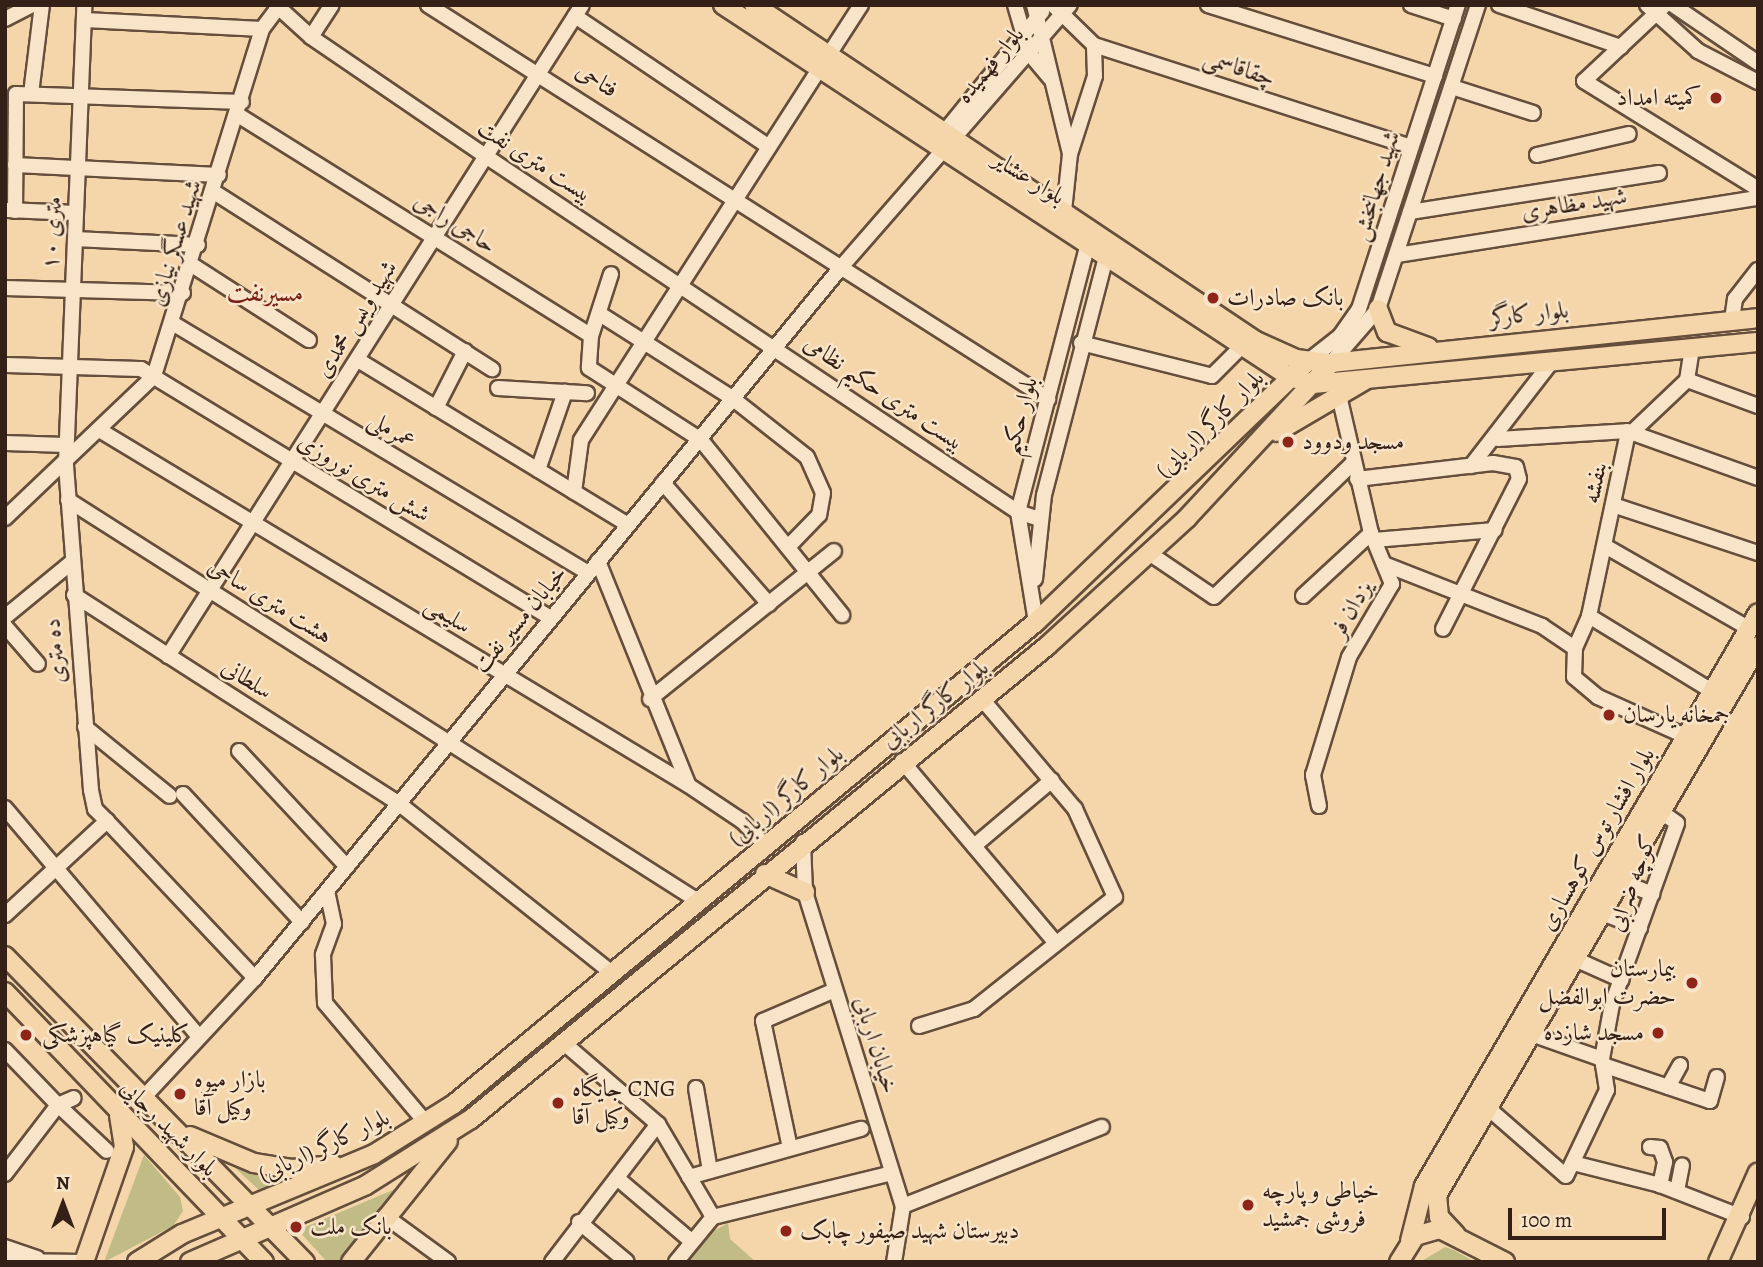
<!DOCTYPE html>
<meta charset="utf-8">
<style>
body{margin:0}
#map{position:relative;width:1763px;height:1267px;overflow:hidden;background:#f5d6aa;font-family:Alegreya,Amiri,serif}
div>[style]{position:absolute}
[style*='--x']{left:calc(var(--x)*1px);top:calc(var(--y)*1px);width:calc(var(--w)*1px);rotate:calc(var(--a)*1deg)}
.green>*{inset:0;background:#c1bc85}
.roads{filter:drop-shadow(2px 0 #654e3c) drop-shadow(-2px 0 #654e3c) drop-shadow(0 2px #654e3c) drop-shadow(0 -2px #654e3c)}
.minor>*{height:14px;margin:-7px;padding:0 7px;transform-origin:7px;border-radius:7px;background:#f8e4c8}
.major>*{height:18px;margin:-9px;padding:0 9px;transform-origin:9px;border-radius:9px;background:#f5d6aa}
.dots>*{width:19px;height:19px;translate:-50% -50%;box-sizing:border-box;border:4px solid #f8e4c8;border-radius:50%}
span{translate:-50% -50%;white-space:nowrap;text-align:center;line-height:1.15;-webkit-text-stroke:5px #f8e4c8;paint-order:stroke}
.street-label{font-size:24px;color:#352017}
.poi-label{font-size:24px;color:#352017}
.right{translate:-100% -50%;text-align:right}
.left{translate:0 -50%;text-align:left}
.neighbourhood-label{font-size:26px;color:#7a1f14}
.frame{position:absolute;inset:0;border:7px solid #352017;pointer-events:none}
.north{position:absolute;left:28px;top:1169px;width:70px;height:70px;-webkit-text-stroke:5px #f8e4c8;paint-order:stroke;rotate:0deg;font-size:19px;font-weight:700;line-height:28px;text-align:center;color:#352017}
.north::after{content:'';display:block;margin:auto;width:24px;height:32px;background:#352017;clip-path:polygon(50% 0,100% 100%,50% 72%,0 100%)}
.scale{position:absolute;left:1508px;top:1208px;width:158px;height:32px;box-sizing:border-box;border:4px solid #352017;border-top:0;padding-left:9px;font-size:21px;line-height:24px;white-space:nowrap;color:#352017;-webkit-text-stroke:5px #f8e4c8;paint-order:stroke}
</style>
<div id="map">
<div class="green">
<i style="clip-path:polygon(144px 1155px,180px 1197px,183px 1211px,173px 1226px,104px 1262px)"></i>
<i style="clip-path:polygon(233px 1166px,266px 1174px,300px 1176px,260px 1191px)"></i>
<i style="clip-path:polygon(400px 1187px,342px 1262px,327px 1262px,298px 1230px)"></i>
<i style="clip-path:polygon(728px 1223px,730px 1239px,756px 1262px,684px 1262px,694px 1242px)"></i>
<i style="clip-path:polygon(1445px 1247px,1454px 1250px,1475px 1262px,1420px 1262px)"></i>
</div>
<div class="roads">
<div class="minor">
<i style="--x:276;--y:5;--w:47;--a:42.4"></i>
<i style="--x:311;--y:37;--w:209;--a:34.3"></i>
<i style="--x:484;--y:155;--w:642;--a:33.76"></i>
<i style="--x:1018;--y:512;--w:22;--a:18"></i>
<i style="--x:428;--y:5;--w:735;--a:32.44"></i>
<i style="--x:1015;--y:5;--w:50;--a:73.7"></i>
<i style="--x:1029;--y:53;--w:33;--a:50"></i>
<i style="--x:1034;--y:5;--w:153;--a:76.4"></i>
<i style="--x:1070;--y:154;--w:57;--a:96"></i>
<i style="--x:1053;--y:5;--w:57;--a:44.3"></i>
<i style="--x:1094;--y:45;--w:333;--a:17.8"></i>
<i style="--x:1208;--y:5;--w:238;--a:17.4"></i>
<i style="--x:1411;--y:5;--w:45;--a:18"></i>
<i style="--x:1499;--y:5;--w:129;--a:19"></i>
<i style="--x:1647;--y:5;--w:69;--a:42"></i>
<i style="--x:1698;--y:51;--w:68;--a:27.3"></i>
<i style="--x:1665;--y:5;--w:111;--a:136.8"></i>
<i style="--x:1584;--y:81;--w:205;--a:31.8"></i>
<i style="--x:1673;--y:5;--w:103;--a:34.3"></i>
<i style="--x:575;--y:16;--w:234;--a:34"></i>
<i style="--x:5;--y:19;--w:30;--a:-27"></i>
<i style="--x:85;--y:20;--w:177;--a:2.9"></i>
<i style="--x:311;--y:37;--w:38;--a:-57"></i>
<i style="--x:828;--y:56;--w:61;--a:-57.1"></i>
<i style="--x:1452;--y:87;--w:85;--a:17.8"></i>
<i style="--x:31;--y:94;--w:90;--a:-83"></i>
<i style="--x:238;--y:115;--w:416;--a:32"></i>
<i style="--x:591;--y:336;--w:65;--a:-72.1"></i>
<i style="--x:938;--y:140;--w:165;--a:-50.9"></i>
<i style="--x:1070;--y:154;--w:82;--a:-72.2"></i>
<i style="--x:1095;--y:76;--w:31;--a:-92"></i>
<i style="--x:1537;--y:155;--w:94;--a:-12.9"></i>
<i style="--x:15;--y:165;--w:204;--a:2.8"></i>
<i style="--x:214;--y:192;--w:330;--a:32.5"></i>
<i style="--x:7;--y:210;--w:69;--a:2.5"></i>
<i style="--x:15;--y:211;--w:117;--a:-89.5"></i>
<i style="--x:16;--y:94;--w:226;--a:2"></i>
<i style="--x:1410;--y:212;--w:252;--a:-8.9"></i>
<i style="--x:75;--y:239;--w:123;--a:2.8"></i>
<i style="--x:1397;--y:255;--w:365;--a:-9"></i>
<i style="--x:192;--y:265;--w:139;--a:32.7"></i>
<i style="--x:5;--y:288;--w:178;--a:1.6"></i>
<i style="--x:603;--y:316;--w:153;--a:32.4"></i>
<i style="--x:732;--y:398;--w:95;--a:38.2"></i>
<i style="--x:807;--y:457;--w:39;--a:66"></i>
<i style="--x:823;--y:493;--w:22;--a:100"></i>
<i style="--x:819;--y:515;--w:43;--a:134.1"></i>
<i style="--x:1732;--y:320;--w:21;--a:-82"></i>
<i style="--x:1735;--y:299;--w:37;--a:-52"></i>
<i style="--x:174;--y:324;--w:483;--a:31"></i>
<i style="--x:591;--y:336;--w:32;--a:94"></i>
<i style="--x:589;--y:368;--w:133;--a:32.7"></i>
<i style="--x:701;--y:440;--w:225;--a:51.1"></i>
<i style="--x:1081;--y:343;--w:135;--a:14.1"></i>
<i style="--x:1212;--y:376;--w:38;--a:-45"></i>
<i style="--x:358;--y:360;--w:316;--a:31.4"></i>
<i style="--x:1307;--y:362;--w:42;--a:-38.2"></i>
<i style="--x:1340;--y:336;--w:33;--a:-55"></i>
<i style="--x:1359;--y:309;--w:320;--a:-72"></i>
<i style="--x:1331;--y:363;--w:72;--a:-49"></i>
<i style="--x:1378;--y:309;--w:320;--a:-71.8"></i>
<i style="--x:5;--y:365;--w:136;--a:1.7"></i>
<i style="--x:141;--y:369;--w:479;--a:31.3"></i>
<i style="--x:1687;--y:380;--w:76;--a:20.1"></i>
<i style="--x:498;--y:388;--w:67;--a:3.4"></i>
<i style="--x:436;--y:408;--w:64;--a:-63"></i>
<i style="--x:101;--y:431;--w:685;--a:31.09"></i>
<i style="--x:688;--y:785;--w:65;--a:33.7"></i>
<i style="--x:742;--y:821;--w:33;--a:46"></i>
<i style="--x:1498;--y:439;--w:129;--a:-3.5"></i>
<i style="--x:1627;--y:431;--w:139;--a:19.7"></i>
<i style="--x:5;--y:443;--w:61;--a:1.9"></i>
<i style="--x:1471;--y:466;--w:134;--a:-52.3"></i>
<i style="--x:538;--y:470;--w:83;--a:-70.9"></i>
<i style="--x:565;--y:392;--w:22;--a:3"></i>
<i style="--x:1357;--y:479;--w:137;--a:-6.7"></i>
<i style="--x:1493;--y:463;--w:23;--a:10"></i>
<i style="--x:1516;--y:467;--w:12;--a:76"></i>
<i style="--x:1519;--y:479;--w:168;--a:116.9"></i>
<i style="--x:663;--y:483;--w:161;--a:48.8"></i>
<i style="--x:574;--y:492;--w:52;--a:-82.3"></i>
<i style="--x:581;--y:440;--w:439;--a:-57.3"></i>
<i style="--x:68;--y:500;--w:747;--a:32.48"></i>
<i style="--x:1613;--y:505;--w:153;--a:18.3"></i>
<i style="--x:5;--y:518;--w:206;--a:-43.6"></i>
<i style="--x:154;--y:376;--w:363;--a:-72.7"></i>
<i style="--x:262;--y:29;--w:30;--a:-53"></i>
<i style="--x:1374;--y:540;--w:121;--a:-4.7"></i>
<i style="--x:1605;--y:546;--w:165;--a:29.8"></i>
<i style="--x:1149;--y:553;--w:78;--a:34.1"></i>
<i style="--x:1214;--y:597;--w:193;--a:-44"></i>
<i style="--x:598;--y:561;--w:240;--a:68"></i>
<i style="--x:1384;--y:564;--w:170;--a:21.4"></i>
<i style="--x:1542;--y:626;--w:40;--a:34"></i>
<i style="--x:1575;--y:648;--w:29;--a:92"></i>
<i style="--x:1574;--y:677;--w:31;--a:40"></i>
<i style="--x:1598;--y:697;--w:95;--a:24.1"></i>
<i style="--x:1035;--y:579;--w:84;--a:-83.9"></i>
<i style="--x:1044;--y:495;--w:246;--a:-75.4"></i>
<i style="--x:74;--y:595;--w:384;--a:32.7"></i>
<i style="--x:397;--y:802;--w:273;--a:38.5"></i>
<i style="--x:1303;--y:596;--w:93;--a:-42.8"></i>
<i style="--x:1589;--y:616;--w:144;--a:31.4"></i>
<i style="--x:5;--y:617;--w:87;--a:-39.4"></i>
<i style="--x:1036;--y:622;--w:111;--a:-99.3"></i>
<i style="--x:1018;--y:512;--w:277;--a:-75.4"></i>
<i style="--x:5;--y:626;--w:50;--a:49"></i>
<i style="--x:1575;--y:648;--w:35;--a:-66"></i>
<i style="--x:1589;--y:616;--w:183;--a:-78"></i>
<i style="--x:1627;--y:437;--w:83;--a:-43.5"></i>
<i style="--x:1687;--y:380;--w:32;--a:-81"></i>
<i style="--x:168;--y:656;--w:771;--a:-57.55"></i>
<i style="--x:650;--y:699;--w:236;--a:-38.8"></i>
<i style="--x:85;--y:727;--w:109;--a:39.1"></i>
<i style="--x:239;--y:751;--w:158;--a:47"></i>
<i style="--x:902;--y:761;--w:236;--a:49.8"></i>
<i style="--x:183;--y:794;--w:175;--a:47.1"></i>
<i style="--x:1319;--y:806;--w:32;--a:-101"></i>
<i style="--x:1313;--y:775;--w:123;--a:-73"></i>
<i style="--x:1349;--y:657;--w:85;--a:-59.5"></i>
<i style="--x:1392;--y:584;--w:55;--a:-112.4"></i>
<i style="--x:1371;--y:533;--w:142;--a:-103.1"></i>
<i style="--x:5;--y:808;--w:300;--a:49.7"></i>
<i style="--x:107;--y:821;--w:216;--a:46.7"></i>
<i style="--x:803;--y:842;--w:50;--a:87.7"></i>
<i style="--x:805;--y:892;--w:329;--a:72.7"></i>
<i style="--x:903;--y:1206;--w:57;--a:99.1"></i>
<i style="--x:974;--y:846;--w:102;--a:-40.2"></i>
<i style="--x:1620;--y:881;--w:35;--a:22"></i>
<i style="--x:327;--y:891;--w:34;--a:78"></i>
<i style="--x:334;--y:924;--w:33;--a:110"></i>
<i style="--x:323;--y:955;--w:48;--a:87.6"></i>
<i style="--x:325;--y:1003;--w:157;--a:49.9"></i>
<i style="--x:1602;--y:913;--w:41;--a:21.5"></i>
<i style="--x:5;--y:915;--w:139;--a:-42.7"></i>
<i style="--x:107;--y:821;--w:17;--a:-135"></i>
<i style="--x:95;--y:809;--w:19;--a:-102"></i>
<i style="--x:91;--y:790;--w:328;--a:-94.4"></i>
<i style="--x:66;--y:463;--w:458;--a:-87.7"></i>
<i style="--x:1575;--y:959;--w:51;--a:24.1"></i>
<i style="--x:919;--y:1026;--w:58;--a:-17.2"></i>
<i style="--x:974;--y:1009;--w:180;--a:-38.5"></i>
<i style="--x:1115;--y:897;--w:97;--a:-114.4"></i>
<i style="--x:1075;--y:809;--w:144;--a:-130.2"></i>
<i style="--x:1531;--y:1034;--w:75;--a:19.4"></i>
<i style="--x:564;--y:1043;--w:124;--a:40.8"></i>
<i style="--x:658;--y:1124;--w:108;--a:59.4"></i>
<i style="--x:5;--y:1050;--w:76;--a:46.1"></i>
<i style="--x:58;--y:1105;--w:17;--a:-24"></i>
<i style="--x:1603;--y:1065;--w:113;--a:18.6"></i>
<i style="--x:1710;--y:1101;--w:25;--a:-74"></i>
<i style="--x:1668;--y:1087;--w:25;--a:-61"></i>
<i style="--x:696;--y:1088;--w:84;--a:80.4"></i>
<i style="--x:144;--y:1097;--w:163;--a:-47"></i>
<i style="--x:255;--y:978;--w:924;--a:-50.49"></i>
<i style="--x:843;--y:265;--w:345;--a:-48.9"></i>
<i style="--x:1488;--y:1108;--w:103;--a:41.1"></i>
<i style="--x:1566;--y:1176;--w:95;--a:-64.5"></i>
<i style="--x:1607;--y:1090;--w:31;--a:-99"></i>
<i style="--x:1602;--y:1059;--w:56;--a:-79.7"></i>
<i style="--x:1612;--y:1004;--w:192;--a:-70.2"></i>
<i style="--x:1677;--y:823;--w:21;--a:-145"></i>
<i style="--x:1650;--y:1147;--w:10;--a:6"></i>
<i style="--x:1660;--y:1148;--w:15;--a:70"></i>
<i style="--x:1665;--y:1162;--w:24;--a:102"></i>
<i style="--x:790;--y:1148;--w:130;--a:-102"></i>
<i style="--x:763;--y:1021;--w:78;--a:-23.3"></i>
<i style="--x:1573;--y:1163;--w:90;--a:14.2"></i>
<i style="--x:1660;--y:1185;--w:88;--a:21.3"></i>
<i style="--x:5;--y:1174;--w:87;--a:-52.5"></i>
<i style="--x:58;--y:1105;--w:67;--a:43.2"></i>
<i style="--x:689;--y:1177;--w:179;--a:-15.6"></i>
<i style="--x:617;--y:1178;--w:94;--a:40.3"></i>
<i style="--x:1677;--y:1191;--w:26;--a:-79"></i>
<i style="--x:903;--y:1206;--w:214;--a:-21.7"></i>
<i style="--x:385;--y:1216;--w:78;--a:36.1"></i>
<i style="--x:579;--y:1222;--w:62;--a:39.8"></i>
<i style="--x:5;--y:1247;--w:34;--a:19"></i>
<i style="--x:5;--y:1261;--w:79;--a:0.7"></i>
<i style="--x:552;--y:1262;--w:174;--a:-52.5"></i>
<i style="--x:676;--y:1262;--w:58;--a:-50.6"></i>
<i style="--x:713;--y:1217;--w:184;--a:-13.8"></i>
</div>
<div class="major">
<i style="--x:723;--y:5;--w:678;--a:33.27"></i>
<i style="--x:1290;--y:377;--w:24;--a:17"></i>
<i style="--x:1313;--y:384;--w:447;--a:-5.4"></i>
<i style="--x:754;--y:5;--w:604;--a:33.8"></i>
<i style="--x:1256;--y:341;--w:44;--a:24.2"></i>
<i style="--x:1296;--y:359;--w:35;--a:7"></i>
<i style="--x:1331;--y:363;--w:429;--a:-6"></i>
<i style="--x:1378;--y:309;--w:25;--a:69"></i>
<i style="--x:1387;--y:332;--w:44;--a:20.1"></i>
<i style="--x:1277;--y:432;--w:101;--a:-30.4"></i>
<i style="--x:765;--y:874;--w:44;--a:24.2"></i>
<i style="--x:5;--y:956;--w:429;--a:45.6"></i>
<i style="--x:5;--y:992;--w:374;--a:46.2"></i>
<i style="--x:190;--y:1136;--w:69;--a:22.9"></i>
<i style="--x:254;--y:1163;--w:38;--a:9"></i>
<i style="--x:292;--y:1169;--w:42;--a:-5.4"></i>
<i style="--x:1456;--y:1235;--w:25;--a:-133"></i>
<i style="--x:1439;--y:1217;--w:22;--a:-95"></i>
<i style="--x:1437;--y:1195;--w:636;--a:-59.69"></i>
<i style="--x:1410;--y:1241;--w:57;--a:-75.7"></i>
<i style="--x:1424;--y:1186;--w:663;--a:-59.76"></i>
<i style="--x:84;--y:1262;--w:122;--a:-70.8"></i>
<i style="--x:124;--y:1147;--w:32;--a:-99"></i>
<i style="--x:137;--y:1262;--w:53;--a:-31.9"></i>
<i style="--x:182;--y:1234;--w:208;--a:-22.6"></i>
<i style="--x:374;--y:1154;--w:94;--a:-32"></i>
<i style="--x:454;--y:1104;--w:756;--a:-39.63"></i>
<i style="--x:1036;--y:622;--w:376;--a:-43.8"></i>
<i style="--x:190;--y:1262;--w:192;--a:-23.6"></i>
<i style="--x:366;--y:1185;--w:124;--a:-32.2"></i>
<i style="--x:471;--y:1119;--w:745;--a:-39.39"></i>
<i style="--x:1047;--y:646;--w:190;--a:-42.4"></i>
<i style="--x:1187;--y:518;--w:212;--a:-47.1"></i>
<i style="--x:351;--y:1262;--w:155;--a:-51.3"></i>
<i style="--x:1399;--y:1262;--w:31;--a:-58"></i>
<i style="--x:1415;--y:1236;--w:26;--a:-16"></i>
<i style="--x:1440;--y:1229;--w:73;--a:26.9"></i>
<i style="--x:1718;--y:1262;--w:98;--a:-66"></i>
</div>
</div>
<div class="dots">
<i style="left:1716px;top:98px;background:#8f2418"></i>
<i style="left:1213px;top:298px;background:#8f2418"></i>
<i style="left:1288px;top:442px;background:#8f2418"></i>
<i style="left:1609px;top:715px;background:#8f2418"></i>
<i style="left:1692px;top:983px;background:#8f2418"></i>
<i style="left:1658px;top:1033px;background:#8f2418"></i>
<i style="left:26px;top:1035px;background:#8f2418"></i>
<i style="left:180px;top:1094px;background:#8f2418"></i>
<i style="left:558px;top:1103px;background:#8f2418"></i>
<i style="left:1248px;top:1205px;background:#8f2418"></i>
<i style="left:296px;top:1227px;background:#8f2418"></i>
<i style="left:786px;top:1231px;background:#8f2418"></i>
</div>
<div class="street-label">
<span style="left:990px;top:65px;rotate:-50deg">بلوار فهمیده</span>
<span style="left:1239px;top:68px;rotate:18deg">چقاقاسمی</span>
<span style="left:597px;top:80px;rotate:33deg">فتاحی</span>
<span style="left:535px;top:161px;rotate:33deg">بیست متری نفت</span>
<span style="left:1029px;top:178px;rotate:32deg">بلوار عشایر</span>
<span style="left:1376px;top:186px;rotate:-73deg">شهید جهانبخش</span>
<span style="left:1574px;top:204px;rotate:-9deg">شهید مظاهری</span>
<span style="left:455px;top:223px;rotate:32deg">حاجی راجی</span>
<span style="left:52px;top:233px;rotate:-87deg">۱۰ متری</span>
<span style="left:175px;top:243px;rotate:-73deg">شهید عسگر نیازی</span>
<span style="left:1529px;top:314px;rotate:-6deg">بلوار کارگر</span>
<span style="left:356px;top:319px;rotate:-58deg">شهید ویس محمدی</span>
<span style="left:884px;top:393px;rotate:34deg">بیست متری حکیم نظامی</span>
<span style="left:1020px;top:416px;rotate:-75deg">بلوار حکیم</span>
<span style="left:1210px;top:424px;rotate:-45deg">بلوار کارگر (اربابی)</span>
<span style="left:392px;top:430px;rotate:31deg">عمرملی</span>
<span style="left:364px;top:478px;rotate:31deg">شش متری نوروزی</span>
<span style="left:1595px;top:483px;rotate:-79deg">بنفشه</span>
<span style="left:270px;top:601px;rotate:32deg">هشت متری ساحی</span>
<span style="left:1351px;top:609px;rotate:-60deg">یزدان فر</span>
<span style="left:448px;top:615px;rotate:32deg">سلیمی</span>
<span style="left:520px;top:619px;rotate:-50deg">خیابان مسیر نفت</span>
<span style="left:55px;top:651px;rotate:-95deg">ده متری</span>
<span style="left:247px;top:679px;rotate:32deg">سلطانی</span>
<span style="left:935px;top:704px;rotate:-38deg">بلوار کارگر اربابی</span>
<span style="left:786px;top:796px;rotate:-40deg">بلوار کارگر (اربابی)</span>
<span style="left:1597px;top:839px;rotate:-60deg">بلوار افشار توس کوهساری</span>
<span style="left:1632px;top:883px;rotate:-70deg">کوچه ضرابی</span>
<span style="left:876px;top:1045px;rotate:73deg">خیابان اربابی</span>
<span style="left:169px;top:1128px;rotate:45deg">بلوار شهید رجایی</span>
<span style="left:324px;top:1146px;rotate:-25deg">بلوار کارگر (اربابی)</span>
</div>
<div class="poi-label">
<span class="right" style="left:1702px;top:98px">کمیته امداد</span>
<span class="left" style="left:1227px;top:298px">بانک صادرات</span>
<span class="left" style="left:1302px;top:442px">مسجد ودوود</span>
<span class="left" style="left:1623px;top:715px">جمخانه یارسان</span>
<span class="right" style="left:1676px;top:983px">بیمارستان<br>حضرت ابوالفضل</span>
<span class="right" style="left:1644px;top:1033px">مسجد شازده</span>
<span class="left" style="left:42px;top:1035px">کلینیک گیاهپزشکی</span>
<span class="left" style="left:194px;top:1094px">بازار میوه<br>وکیل آقا</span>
<span class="left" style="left:572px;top:1103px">جایگاه CNG<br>وکیل آقا</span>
<span class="left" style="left:1262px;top:1205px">خیاطی ‌‌و‌ پارچه<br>فروشی جمشید</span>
<span class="left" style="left:310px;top:1227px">بانک ملت</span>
<span class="left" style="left:800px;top:1231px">دبیرستان شهید صیفور چابک</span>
</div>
<div class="neighbourhood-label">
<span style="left:265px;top:293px">مسیرنفت</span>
</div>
<div class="frame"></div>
<div class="north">N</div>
<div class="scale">100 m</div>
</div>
